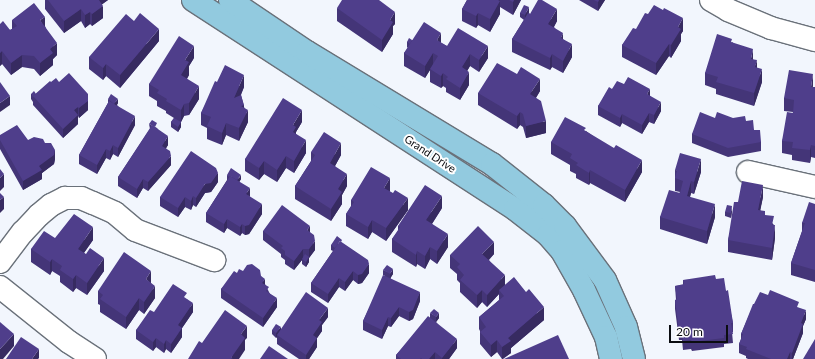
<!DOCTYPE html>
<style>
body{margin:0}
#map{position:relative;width:815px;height:359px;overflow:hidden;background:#f2f6fd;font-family:Lato,sans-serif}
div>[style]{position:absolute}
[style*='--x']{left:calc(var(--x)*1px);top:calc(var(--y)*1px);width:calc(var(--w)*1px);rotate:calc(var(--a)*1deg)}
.roads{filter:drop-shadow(1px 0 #6a717a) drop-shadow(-1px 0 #6a717a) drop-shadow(0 1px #6a717a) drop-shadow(0 -1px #6a717a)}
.minor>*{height:22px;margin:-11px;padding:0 11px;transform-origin:11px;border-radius:11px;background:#fff}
.major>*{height:22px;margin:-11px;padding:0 11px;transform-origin:11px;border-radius:11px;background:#92cadf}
.wall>*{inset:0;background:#443578}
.shaded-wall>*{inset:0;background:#372b61}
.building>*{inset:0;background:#4f3e8b}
span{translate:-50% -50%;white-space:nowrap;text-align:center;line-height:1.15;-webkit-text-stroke:4px #fff;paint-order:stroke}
.street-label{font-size:11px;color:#0b0d11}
.scale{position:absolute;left:669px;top:325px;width:59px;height:18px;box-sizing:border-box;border:2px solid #0b0d11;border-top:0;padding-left:5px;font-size:12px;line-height:14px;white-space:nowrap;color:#0b0d11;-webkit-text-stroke:3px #fff;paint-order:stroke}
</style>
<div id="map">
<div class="roads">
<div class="minor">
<i style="--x:711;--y:0;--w:20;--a:30"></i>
<i style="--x:728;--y:10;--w:47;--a:22.7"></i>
<i style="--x:771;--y:28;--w:46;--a:15.3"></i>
<i style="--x:748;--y:172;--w:69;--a:12.6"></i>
<i style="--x:0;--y:262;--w:38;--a:-53"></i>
<i style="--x:23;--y:232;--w:23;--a:-47"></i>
<i style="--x:39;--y:215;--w:16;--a:-40"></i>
<i style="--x:51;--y:205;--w:16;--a:-27"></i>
<i style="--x:65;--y:198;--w:16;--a:0"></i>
<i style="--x:81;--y:198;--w:13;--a:23"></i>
<i style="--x:93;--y:203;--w:24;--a:24"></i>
<i style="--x:115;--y:213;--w:26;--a:40"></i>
<i style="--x:135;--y:230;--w:85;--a:20.8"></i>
<i style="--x:0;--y:287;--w:88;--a:38.6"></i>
<i style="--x:69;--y:342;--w:31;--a:33"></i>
</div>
<div class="major">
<i style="--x:193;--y:0;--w:384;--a:33"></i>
<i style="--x:515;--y:209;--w:42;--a:38.2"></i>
<i style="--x:548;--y:235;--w:21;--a:49"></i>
<i style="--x:562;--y:251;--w:45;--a:60.6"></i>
<i style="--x:584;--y:290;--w:52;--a:64.9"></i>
<i style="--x:606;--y:337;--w:23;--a:77"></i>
<i style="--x:230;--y:0;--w:93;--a:34"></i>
<i style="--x:307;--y:52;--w:216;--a:31.2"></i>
<i style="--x:492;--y:164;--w:66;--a:38.3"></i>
<i style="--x:544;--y:205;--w:30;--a:45"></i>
<i style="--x:565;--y:226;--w:67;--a:53.5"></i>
<i style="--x:605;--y:280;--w:51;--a:65.9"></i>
<i style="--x:626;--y:327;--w:33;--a:76"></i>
</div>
</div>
<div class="wall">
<i style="clip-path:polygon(45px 0,108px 0,102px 4px,103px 18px,92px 26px,90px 24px,85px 28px,81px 21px,64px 33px,45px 9px)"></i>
<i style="clip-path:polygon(467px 0,521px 0,513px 15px,500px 7px,500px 14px,490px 32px,478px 25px,476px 28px,462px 21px,462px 9px)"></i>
<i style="clip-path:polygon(579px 0,605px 0,598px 11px)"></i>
<i style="clip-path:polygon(337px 8px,395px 24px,393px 26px,393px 34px,382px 52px,337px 21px)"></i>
<i style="clip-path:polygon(529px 12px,529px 13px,530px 14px,557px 21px,554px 27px,563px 39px,572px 57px,563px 73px,552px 67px,550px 70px,512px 52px,512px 39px,524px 20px,520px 17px,520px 13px)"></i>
<i style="clip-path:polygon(12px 20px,45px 26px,57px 55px,53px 59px,53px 65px,40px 76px,34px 69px,22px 67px,11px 75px,2px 64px,0 66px,0 24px,10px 30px,12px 29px)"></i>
<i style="clip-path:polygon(636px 29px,683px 31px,681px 34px,681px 41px,671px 58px,669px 56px,656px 75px,622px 57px,622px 45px)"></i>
<i style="clip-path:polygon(412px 40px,441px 43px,447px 46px,488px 58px,479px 72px,470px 66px,467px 71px,469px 85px,460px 100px,446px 92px,446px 88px,443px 86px,441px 88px,430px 82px,430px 70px,425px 78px,404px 66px,404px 53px,408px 48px,407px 47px,407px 42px)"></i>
<i style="clip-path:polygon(159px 41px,120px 88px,106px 76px,103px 80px,89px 69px,89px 57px)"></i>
<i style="clip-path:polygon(732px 42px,753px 59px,757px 68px,762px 82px,754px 106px,716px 94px,716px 89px,705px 85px,705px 73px)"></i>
<i style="clip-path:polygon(194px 58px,189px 66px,189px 75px,187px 79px,199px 99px,189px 115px,184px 116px,181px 122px,181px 127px,178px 132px,171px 127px,171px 122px,174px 118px,166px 113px,166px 111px,157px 106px,157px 101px,149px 96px,149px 84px)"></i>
<i style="clip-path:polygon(51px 82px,59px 82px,88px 110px,79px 118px,78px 116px,78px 124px,63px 138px,33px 105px,33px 102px,31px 99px,31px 94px,36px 94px)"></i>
<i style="clip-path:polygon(217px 82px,244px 87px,241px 95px,248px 122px,239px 141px,226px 135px,222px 145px,207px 139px,207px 128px,201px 125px,201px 113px)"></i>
<i style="clip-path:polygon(624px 84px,650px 96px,661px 111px,654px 124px,649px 122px,642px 134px,622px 123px,620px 127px,598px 115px,598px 106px,612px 89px)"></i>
<i style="clip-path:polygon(813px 87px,815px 87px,815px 158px,811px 157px,810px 163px,792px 160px,792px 155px,782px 153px,782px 141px,793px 112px,784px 111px,784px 98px)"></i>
<i style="clip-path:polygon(540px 91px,536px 98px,546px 133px,526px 138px,523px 127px,520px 125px,517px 129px,478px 105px,478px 93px)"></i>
<i style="clip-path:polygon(108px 99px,118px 103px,117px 105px,135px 125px,118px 157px,113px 154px,110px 160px,106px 158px,97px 174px,79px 164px,79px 155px,108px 103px)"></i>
<i style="clip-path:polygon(715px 118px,733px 118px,746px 121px,754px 130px,761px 142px,761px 151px,728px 157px,692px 143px,692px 134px)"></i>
<i style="clip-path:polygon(302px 122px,296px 132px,296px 134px,306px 153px,294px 173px,286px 168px,277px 182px,264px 174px,259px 180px,245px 171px,245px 159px)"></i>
<i style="clip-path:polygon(149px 124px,157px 128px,168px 145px,166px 148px,171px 165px,148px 191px,143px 188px,137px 198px,118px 186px,118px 177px,150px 129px)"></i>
<i style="clip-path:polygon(586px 131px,642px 172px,625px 202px,590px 183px,589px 185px,576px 178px,576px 174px,570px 171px,570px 165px,551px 154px,551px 142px)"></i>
<i style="clip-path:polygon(0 135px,28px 140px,55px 159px,54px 164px,42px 173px,42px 179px,23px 190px,0 149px)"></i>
<i style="clip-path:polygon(311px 152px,341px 155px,335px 166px,347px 186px,342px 195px,342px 204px,331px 221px,295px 199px,295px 186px,311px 161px)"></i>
<i style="clip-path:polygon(675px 170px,701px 172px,694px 194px,691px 193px,690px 197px,715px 217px,707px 244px,660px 229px,660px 217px,680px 192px,675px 191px)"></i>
<i style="clip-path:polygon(227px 175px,241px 179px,239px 182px,262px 214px,249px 234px,245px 235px,242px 233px,240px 236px,227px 228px,224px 233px,206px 222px,206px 213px,227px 180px)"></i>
<i style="clip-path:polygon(218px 182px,211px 192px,205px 193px,196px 207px,193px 205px,191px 210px,185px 207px,178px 217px,160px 206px,160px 197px)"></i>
<i style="clip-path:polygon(389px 191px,408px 210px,386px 241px,372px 232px,368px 239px,346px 226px,346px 214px,351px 206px,351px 200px,390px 191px)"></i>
<i style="clip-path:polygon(763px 197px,760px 210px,774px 225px,775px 238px,772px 260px,728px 252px,728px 240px,738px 202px)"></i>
<i style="clip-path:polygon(815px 204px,815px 282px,791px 275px,791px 263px,802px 231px,802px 223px)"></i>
<i style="clip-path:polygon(442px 208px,432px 224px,448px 247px,437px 264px,430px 259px,425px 269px,417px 264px,416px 267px,392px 252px,392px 239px,398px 231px,398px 226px)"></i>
<i style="clip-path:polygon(732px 211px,731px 218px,725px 216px,725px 212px)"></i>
<i style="clip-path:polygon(263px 231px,310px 232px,315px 250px,309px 258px,309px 262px,306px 267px,302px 264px,302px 260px,294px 270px,285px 264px,285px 260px,281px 257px,281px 254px,263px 240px)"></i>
<i style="clip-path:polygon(55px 238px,93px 240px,84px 253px,104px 271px,87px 295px,76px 288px,73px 292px,60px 282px,60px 276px,52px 271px,50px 275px,31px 262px,31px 249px)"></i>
<i style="clip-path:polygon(342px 243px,369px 273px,362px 283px,358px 284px,353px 280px,345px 291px,339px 287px,328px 303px,311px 292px,311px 283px,333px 251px,331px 250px,331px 245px)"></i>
<i style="clip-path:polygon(494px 254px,489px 260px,505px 285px,544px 320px,511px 348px,511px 353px,503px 359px,502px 359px,497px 352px,491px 357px,480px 344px,480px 331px,479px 329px,479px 317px,499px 300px,499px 294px,487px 307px,482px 302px,477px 308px,460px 292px,460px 283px,457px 280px,457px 274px,450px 268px,450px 255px)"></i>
<i style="clip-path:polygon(383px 270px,393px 274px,390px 278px,420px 301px,413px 319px,409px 321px,399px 316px,391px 327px,388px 326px,382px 339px,363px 330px,363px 321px,385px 276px,383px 275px)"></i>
<i style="clip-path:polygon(243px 271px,261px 276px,269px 292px,277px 307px,263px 327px,221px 298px,221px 289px,237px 273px)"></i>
<i style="clip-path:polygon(716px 279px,726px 291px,733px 323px,733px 332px,732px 332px,733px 343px,724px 344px,724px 347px,692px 351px,691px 349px,683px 350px,682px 340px,679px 340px,675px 309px,675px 300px,676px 300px,675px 286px,683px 285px,683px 280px)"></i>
<i style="clip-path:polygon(151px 283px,155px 298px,144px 314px,139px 310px,126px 329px,100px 312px,100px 305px,98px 304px,98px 291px)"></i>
<i style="clip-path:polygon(187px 299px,193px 312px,182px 328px,182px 337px,171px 353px,166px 349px,164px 353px,156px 347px,153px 351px,136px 339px,136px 330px)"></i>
<i style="clip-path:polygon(754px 304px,799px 308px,806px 319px,803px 326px,803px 333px,793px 359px,748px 359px,746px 358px,746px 356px,739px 353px,739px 344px,741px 339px,741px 334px)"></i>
<i style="clip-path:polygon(430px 313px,439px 318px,436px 322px,457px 348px,449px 359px,396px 359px,396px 355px,430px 318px)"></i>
<i style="clip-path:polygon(328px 317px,322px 325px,322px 331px,317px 338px,317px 347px,309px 359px,299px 359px,277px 344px,277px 337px,276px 338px,272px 334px,272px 330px,281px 329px)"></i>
</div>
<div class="shaded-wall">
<i style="clip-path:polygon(96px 0,108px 0,96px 9px)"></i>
<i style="clip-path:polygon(497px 0,500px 0,500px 3px,500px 1px,500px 14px,490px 32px,490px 19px)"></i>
<i style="clip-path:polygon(514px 0,521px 0,513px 15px,513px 2px)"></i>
<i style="clip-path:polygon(599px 0,605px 0,598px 11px,598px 2px)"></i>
<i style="clip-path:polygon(103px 6px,103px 18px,92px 26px,92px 14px)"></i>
<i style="clip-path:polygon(529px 7px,529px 12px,525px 20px,525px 15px)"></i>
<i style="clip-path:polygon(81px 9px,81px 21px,64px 33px,64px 21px)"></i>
<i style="clip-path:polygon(557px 9px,557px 21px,548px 37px,548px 24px)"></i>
<i style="clip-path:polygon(90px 12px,90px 24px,85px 28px,85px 15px)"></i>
<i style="clip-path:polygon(395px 12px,395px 24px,393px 26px,393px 34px,382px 52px,382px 40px,390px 20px)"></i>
<i style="clip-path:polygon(478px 13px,478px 25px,476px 28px,476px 16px)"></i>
<i style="clip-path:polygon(45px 17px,45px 30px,40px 20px)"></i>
<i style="clip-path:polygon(683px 18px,683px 31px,681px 34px,681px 41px,671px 58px,671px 45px,678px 27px)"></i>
<i style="clip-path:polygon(159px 29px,159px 41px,120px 88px,120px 75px)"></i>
<i style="clip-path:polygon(441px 33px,441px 46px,437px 40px)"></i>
<i style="clip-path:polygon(563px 33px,563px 46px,561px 38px)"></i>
<i style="clip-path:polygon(57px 43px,57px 55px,53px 59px,53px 65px,40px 76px,40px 63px,50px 49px)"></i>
<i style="clip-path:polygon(572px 44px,572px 57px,563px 73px,563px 61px)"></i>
<i style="clip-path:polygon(669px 44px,669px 56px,656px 75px,656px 63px)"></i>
<i style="clip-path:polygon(194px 46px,194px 58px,189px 66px,189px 75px,181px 88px,181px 75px,185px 60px)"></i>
<i style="clip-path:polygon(488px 46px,488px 58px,479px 72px,479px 60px)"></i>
<i style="clip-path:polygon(753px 49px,753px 62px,751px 59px)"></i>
<i style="clip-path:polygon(2px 51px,2px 64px,0 66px,0 53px)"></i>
<i style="clip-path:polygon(433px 53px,433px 65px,425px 78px,425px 66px)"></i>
<i style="clip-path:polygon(470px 54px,470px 66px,462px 80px,462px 67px)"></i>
<i style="clip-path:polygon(552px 54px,552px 67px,550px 70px,550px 58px)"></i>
<i style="clip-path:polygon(22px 55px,22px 67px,11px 75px,11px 63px)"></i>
<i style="clip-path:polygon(757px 60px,757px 73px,755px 67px)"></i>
<i style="clip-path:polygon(106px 64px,106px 76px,103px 80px,103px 68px)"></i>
<i style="clip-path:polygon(762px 69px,762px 82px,754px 106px,754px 93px)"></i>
<i style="clip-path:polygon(469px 72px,469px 85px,460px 100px,460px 88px)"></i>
<i style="clip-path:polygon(443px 73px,443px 86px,441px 88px,441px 76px)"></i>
<i style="clip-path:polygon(813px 74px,813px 86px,811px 99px,811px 87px)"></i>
<i style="clip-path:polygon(244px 75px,244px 87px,234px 110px,234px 98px)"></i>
<i style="clip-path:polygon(540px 79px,540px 91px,530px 107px,530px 94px)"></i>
<i style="clip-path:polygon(199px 86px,199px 99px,189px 115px,189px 103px)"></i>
<i style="clip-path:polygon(650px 89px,650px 98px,647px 94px)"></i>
<i style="clip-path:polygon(88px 94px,88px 110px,79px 118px,79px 108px)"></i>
<i style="clip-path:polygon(10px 96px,10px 105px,0 112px,0 103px)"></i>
<i style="clip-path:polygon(118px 99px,118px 103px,114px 109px,114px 104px)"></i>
<i style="clip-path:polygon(661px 102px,661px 111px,654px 124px,654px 115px)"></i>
<i style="clip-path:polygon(184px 104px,184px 116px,181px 122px,181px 110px)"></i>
<i style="clip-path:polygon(244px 105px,244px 117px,248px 110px,248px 122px,239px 141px,239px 128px,241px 106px)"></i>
<i style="clip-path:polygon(78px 107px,78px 124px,63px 138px,63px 129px,74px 110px)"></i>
<i style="clip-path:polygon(302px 110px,302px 122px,296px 132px,296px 139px,293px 144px,293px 125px)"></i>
<i style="clip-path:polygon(520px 112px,520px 125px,517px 129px,517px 116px)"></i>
<i style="clip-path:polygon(649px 113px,649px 122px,642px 134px,642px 125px)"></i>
<i style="clip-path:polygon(622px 114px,622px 123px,620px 127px,620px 118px)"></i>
<i style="clip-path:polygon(135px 116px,135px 125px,118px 157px,118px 148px)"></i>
<i style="clip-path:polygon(546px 121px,546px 133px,526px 138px,526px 126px)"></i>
<i style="clip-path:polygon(181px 122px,181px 127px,178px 132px,178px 127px)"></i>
<i style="clip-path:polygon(226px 123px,226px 135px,222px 145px,222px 133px)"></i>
<i style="clip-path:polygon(168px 136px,168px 145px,162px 155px,162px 146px)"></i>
<i style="clip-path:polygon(306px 140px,306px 153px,294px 173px,294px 161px)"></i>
<i style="clip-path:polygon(341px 143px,341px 155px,330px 175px,330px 163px)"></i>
<i style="clip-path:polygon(113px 145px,113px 154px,110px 160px,110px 151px)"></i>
<i style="clip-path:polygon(811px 145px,811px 157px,810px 163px,810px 150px)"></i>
<i style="clip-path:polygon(106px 149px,106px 158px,97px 174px,97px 165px)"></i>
<i style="clip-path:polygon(55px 150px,55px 159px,54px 164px,42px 173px,42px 179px,23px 190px,23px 181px)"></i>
<i style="clip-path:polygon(171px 156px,171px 165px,148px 191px,148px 182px)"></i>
<i style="clip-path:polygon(286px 156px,286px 168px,277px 182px,277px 170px)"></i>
<i style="clip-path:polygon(701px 159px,701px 172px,694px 194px,694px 182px)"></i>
<i style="clip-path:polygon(642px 160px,642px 172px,625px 202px,625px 190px)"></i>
<i style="clip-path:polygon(264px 161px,264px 174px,259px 180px,259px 168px)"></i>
<i style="clip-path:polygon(590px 170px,590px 183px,589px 185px,589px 173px)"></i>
<i style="clip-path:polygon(218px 173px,218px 182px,211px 192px,205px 193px,196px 207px,196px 198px,205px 184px)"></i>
<i style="clip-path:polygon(4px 174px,4px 187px,0 191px,0 178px)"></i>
<i style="clip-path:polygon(347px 174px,347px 186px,342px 195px,342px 204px,331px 221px,331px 209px,338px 189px)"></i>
<i style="clip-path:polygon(241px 175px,241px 179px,237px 186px,237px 181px)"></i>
<i style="clip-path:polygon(390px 178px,390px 191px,384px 200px,384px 188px)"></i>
<i style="clip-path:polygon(143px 179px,143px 188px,137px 198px,137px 189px)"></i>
<i style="clip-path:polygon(691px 181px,691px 193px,687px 208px,687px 196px)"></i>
<i style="clip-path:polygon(763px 185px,763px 197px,758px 222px,758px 210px)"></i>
<i style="clip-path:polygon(250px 188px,250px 197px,246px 194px)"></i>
<i style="clip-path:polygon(193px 196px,193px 205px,191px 210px,191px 201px)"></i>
<i style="clip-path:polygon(442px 196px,442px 208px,426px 233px,426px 220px)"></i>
<i style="clip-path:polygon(4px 197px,4px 209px,0 213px,0 200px)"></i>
<i style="clip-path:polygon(185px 197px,185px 207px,178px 217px,178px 208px)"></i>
<i style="clip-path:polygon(408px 198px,408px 210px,386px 241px,386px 228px)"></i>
<i style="clip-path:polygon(262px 204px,262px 214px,249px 234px,245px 235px,245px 226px)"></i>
<i style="clip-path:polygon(715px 204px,715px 217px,707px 244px,707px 231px)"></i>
<i style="clip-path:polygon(732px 206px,732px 211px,731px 218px,731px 213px)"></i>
<i style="clip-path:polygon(227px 219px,227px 228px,224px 233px,224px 224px)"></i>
<i style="clip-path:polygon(372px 220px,372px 232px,368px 239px,368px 227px)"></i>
<i style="clip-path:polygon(242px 224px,242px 233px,240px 236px,240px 227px)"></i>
<i style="clip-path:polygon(775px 225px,775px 238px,772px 260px,772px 248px)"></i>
<i style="clip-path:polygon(310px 226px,310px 235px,307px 230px)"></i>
<i style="clip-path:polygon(93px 227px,93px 240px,78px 261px,78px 249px)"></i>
<i style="clip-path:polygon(448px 234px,448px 247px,437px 264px,437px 251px)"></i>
<i style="clip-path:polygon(315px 241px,315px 250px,309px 258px,309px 262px,306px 267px,306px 262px,309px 257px,309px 249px)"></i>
<i style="clip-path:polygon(494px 242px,494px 254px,482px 266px,482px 254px)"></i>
<i style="clip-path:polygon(430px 247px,430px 259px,425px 269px,425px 256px)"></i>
<i style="clip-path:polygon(303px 249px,303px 258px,302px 259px,302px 260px,294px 270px,294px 261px)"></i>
<i style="clip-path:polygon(417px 251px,417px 264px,416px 267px,416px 255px)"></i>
<i style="clip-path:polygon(104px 258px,104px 271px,87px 295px,87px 283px)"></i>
<i style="clip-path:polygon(52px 259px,52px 271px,50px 275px,50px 262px)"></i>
<i style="clip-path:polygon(369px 264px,369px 273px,362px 283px,358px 284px,358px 275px)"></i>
<i style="clip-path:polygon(393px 269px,393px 274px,390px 279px,390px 274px)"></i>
<i style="clip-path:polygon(151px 271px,151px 284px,146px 279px)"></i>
<i style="clip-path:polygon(353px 271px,353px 280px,345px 291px,345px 282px)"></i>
<i style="clip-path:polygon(76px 275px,76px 288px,73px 292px,73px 279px)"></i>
<i style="clip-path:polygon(505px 275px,505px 288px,499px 290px,499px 294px,487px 307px,487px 295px)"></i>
<i style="clip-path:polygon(339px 278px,339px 287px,328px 303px,328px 294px)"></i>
<i style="clip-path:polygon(265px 279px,265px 288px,262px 283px)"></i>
<i style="clip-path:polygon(155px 286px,155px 298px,144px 314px,144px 302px)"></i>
<i style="clip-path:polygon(482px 290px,482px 302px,477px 308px,477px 295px)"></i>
<i style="clip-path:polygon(420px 292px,420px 301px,413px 319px,409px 321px,409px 312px)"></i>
<i style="clip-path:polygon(139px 298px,139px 310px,126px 329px,126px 317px)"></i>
<i style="clip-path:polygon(277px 298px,277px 307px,263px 327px,263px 318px)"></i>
<i style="clip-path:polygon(193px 303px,193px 312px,178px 334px,178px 325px)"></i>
<i style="clip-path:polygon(399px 307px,399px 316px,391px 327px,391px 318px)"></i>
<i style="clip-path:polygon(544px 307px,544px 320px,511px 348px,511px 353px,502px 359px,502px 347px,508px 338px)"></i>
<i style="clip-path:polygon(328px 308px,328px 317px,322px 325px,322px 331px,313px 344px,313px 335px,319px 320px)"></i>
<i style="clip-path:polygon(806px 310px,806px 319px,803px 326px,803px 333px,793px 359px,792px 359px,792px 353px,801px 323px)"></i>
<i style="clip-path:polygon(439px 313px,439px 318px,436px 322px,436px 317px)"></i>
<i style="clip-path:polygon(388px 317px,388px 326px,382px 339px,382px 330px)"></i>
<i style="clip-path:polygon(247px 326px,247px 338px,245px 340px,245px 350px,239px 359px,231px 359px,231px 358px,241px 334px)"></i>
<i style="clip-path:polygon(281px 327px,281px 332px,277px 335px,277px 337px,276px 338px,276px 333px)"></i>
<i style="clip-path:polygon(182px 328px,182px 337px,171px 353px,171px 344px)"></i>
<i style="clip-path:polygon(14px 334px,14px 346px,3px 359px,0 359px,0 349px)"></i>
<i style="clip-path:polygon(156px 338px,156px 347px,153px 351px,153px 342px)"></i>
<i style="clip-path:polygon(317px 338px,317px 347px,309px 359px,306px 359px,306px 355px)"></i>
<i style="clip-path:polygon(457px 339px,457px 348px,449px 359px,442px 359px,442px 358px)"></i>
<i style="clip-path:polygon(166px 340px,166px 349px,164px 353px,164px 344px)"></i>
<i style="clip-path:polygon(497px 340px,497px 352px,491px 357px,491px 345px)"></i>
<i style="clip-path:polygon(39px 349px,39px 358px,38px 359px,32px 359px)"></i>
<i style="clip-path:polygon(435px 352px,435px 359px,429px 359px)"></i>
<i style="clip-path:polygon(790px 352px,790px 359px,787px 359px)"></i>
</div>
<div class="building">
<i style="clip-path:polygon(48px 0,99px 0,103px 6px,92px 14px,90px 12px,85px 15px,81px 9px,64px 21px)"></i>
<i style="clip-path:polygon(342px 0,379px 0,395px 12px,390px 20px,393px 22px,382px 40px,337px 8px)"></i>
<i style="clip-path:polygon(467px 0,498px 0,500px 1px,490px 19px,478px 13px,476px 16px,462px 9px)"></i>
<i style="clip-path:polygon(509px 0,514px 0,513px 2px)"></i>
<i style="clip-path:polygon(538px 0,542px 0,557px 9px,548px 24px,563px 33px,561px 38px,572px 44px,563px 61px,552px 54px,550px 58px,512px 39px,528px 13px,530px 14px)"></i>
<i style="clip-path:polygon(594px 0,599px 0,598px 2px)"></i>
<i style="clip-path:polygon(34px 3px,45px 17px,40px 20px,57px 43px,50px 49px,53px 53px,40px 63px,34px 56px,22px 55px,11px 63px,2px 51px,0 53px,0 24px,3px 21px,10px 30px,17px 26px,12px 20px)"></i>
<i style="clip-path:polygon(524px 5px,529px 7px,525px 15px,520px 13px)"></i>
<i style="clip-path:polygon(654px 5px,663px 10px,664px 8px,683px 18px,678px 27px,681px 29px,671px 45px,669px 44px,656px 63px,622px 45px,633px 28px,636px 29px,645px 13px,648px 14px)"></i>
<i style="clip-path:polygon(140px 13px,159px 29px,120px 75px,106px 64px,103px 68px,89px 57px,126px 14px,134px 21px)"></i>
<i style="clip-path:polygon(424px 22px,441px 33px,437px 40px,447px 46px,458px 28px,488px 46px,479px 60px,470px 54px,462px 67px,469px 72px,460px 88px,446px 79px,448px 77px,443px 73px,441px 76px,430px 69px,438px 56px,433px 53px,425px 66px,404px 53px)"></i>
<i style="clip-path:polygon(717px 34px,732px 39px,731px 42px,753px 49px,751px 59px,757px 60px,755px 67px,762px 69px,754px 93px,716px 82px,718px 77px,705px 73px)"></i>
<i style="clip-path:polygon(179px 36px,194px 46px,185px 60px,189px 62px,181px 75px,199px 86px,189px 103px,184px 104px,181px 110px,166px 101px,167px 99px,157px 93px,159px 90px,149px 84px)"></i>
<i style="clip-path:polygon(409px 38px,412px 40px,410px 44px,407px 42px)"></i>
<i style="clip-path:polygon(497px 63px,517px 74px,521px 67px,540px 79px,530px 94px,541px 101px,546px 121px,526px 126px,523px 114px,520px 112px,517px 116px,478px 93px)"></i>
<i style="clip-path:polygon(225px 65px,244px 75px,234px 98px,241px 95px,244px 105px,241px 106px,248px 110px,239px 128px,226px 123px,222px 133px,207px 126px,211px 117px,201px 113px,215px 81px,217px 82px)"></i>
<i style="clip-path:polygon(789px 70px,813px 74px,811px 87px,815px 87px,815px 146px,811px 145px,810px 150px,792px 148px,793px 142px,782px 141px,787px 112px,793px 113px,794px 100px,784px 98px)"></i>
<i style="clip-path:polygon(69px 73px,88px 94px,88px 101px,79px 108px,78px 107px,74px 110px,78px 115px,63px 129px,33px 96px,50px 81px,51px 82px,56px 78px,59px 82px)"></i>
<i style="clip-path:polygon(628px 77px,650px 89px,647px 94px,661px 102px,654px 115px,649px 113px,642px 125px,622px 114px,620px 118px,598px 106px,609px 87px,612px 89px,617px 81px,624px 84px)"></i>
<i style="clip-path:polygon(0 82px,10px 96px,0 103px)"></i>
<i style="clip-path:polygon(34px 91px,36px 94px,33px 96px,34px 97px,33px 97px,31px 94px)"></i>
<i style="clip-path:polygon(111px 94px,118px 99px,114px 104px,108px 99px)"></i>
<i style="clip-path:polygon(283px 98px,302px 110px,293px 125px,296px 127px,293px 132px,306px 140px,294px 161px,286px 156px,277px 170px,264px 161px,259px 168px,245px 159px)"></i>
<i style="clip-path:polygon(109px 101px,135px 116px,118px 148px,113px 145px,110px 151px,106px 149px,97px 165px,79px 155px)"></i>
<i style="clip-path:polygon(700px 112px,715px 118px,717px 112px,733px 118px,745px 116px,746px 121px,753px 120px,754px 130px,760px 130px,761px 142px,728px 148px,692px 134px)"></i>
<i style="clip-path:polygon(565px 117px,586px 128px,584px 130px,614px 148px,616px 145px,642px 160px,625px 190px,590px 170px,589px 173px,576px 165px,578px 163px,570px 158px,572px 154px,551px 142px)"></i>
<i style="clip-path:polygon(174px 118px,181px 122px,178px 127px,171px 122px)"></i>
<i style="clip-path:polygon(152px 120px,157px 123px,155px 127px,149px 124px)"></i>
<i style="clip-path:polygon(17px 125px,28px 140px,34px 137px,43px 139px,45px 143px,51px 143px,55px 150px,54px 155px,39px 166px,42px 170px,23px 181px,0 140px,0 135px)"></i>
<i style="clip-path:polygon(152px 125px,168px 136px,162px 146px,170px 151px,171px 156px,148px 182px,143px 179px,137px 189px,118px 177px)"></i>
<i style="clip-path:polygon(324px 132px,341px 143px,330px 163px,347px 174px,338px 189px,342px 192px,331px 209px,295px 186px,315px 155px,311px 152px)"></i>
<i style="clip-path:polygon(191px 151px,216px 168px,218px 173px,211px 183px,205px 184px,196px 198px,193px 196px,191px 201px,185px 197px,178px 208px,160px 197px)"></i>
<i style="clip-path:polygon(680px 153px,701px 159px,694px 182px,691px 181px,687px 196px,715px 204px,707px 231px,660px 217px,669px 190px,680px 193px,683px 181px,675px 178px,677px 170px,675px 170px)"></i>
<i style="clip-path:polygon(371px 167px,390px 178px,384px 188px,393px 193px,395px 190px,408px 198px,386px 228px,372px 220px,368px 227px,346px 214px,354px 202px,351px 200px)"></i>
<i style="clip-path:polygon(231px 168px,241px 175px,237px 180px,230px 176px,229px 177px,227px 175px)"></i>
<i style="clip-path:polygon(0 169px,4px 174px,0 178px)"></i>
<i style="clip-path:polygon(230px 176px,250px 188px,246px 194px,262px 204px,249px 225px,245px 226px,242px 224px,240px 227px,227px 219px,224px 224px,206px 213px)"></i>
<i style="clip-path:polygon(742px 181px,763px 185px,758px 210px,765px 211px,765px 215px,774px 216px,772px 225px,775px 225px,772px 248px,728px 240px,734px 202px,738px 202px)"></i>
<i style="clip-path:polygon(425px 185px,442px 196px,426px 220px,448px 234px,437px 251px,430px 247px,425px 256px,417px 251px,416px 255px,392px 239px,400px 227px,398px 226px)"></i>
<i style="clip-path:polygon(0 193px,4px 197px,0 200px)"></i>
<i style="clip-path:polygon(809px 202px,815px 204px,815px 270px,791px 263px,805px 223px,802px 223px)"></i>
<i style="clip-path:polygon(282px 205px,310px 226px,307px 230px,314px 235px,315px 241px,309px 249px,303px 249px,294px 261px,285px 255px,285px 251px,281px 248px,283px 246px,263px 231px)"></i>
<i style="clip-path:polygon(727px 205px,732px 206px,731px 213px,725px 212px)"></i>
<i style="clip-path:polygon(74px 214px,93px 227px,78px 249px,86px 254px,90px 248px,104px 258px,87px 283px,76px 275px,73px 279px,60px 270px,62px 266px,52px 259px,50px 262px,31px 249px,44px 231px,55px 238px)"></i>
<i style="clip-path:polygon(478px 226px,494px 242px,482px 254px,505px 275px,487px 295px,482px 290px,477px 295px,460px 280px,464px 275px,457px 267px,460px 264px,450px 255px)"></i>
<i style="clip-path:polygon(337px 236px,342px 240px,341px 242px,340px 241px,335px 248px,331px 245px)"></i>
<i style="clip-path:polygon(340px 241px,368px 260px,369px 264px,362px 274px,358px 275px,353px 271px,345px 282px,339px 278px,328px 294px,311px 283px)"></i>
<i style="clip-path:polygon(124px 252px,151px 271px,146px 279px,155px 286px,144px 302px,139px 298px,126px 317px,100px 299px,103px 295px,98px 291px)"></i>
<i style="clip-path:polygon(305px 254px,309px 257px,306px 262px,302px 259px)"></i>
<i style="clip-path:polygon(252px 264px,260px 270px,261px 276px,265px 279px,262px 283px,269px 287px,266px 291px,277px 298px,263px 318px,221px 289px,234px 271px,237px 273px,239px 269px,243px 271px,247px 265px)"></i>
<i style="clip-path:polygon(387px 265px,393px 269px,390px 274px,383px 270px)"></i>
<i style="clip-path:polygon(383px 275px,420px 292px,413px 310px,409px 312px,399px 307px,391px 318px,388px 317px,382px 330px,363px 321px)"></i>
<i style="clip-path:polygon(715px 275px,716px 279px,724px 278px,726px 291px,728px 290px,733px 323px,731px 323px,733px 334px,724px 335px,724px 338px,692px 342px,691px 340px,683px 341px,682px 331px,679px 331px,675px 300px,677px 299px,675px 286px,684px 284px,683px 280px)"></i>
<i style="clip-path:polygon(514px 277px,526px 292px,529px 289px,544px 307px,508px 338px,511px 341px,502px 347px,497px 340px,491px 345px,480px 332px,486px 327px,479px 317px,504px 296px,499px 290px)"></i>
<i style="clip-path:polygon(173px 284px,187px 293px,184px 297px,193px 303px,178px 325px,182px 328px,171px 344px,166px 340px,164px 344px,156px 338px,153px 342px,136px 330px,150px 310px,154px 312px)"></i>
<i style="clip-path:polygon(770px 290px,799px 302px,797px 307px,806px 310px,801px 323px,803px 324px,792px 353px,790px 352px,787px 359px,771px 359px,746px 349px,747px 347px,739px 344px,743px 334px,741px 334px,753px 304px,754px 304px,760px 292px,768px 295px)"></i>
<i style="clip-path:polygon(306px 292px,328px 308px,319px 320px,322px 322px,313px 335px,317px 338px,306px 355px,277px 335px)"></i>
<i style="clip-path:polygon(434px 309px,439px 313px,436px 317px,430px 313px)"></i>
<i style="clip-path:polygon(225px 310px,247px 326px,241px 334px,245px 338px,231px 358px,233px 359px,188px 359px,199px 341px,202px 343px)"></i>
<i style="clip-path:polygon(428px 316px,457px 339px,442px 358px,435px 352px,429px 359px,422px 359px,421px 358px,420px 359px,401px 359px,396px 355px)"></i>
<i style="clip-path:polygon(0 322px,14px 334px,0 349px)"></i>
<i style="clip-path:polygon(276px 324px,281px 327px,276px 333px,272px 330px)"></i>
<i style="clip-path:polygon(558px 335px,569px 359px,504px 359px)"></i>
<i style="clip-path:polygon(21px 337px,39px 349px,32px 359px,6px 359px)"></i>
<i style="clip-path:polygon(815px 339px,815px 359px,803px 359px)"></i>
<i style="clip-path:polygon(269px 346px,288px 359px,260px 359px)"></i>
</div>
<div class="street-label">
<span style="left:430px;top:154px;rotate:33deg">Grand Drive</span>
</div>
<div class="scale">20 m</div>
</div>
